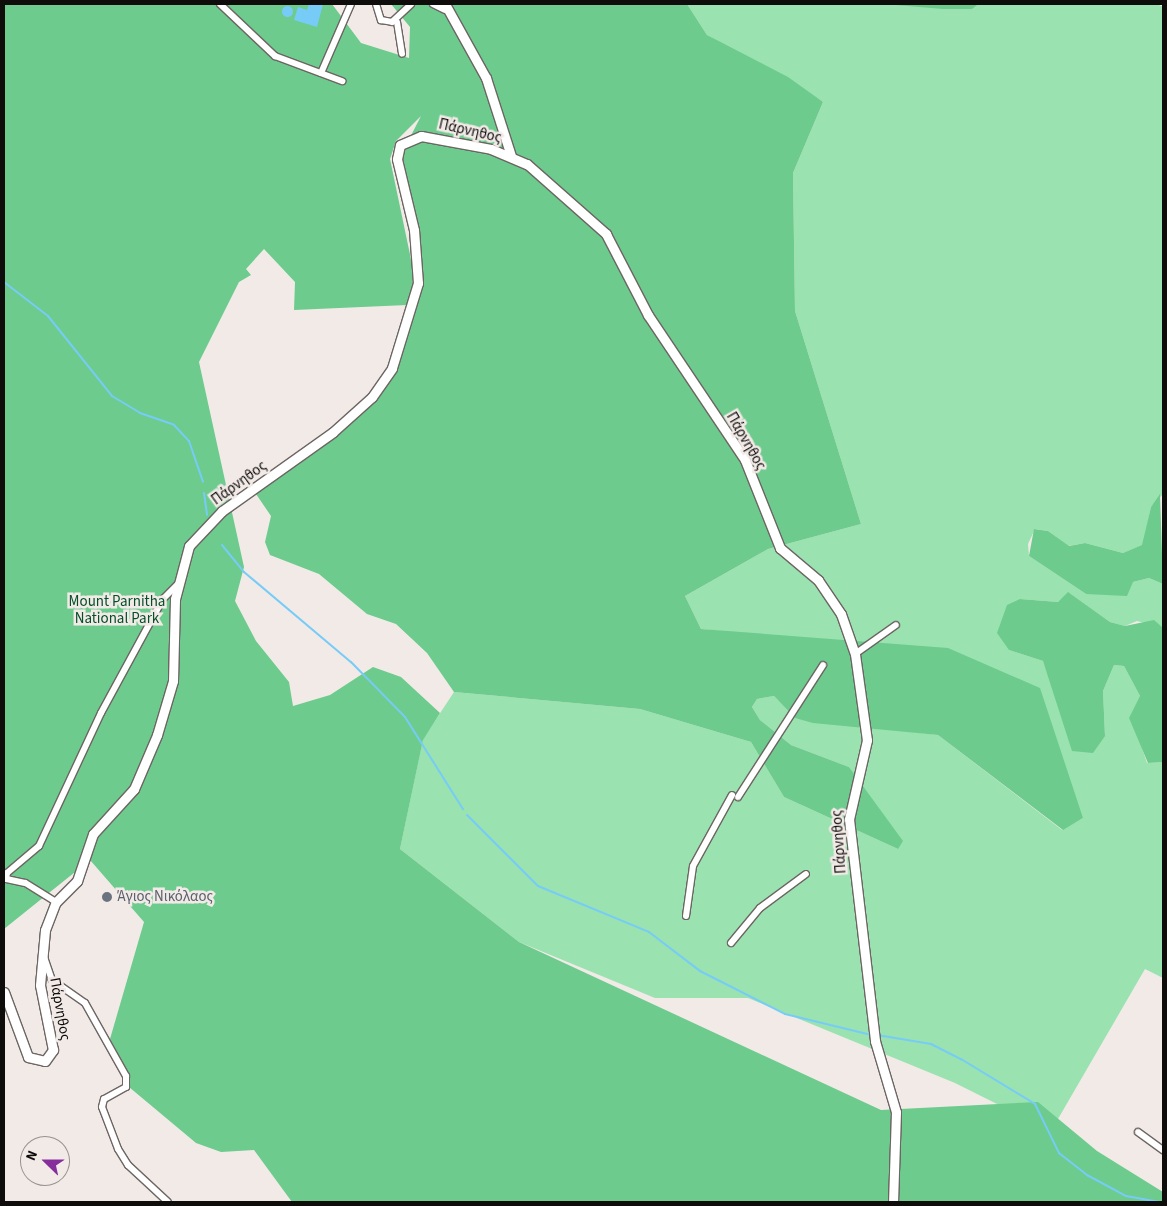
<!DOCTYPE html>
<meta charset="utf-8">
<style>
body{margin:0}
#map{position:relative;width:1167px;height:1206px;overflow:hidden;background:#f2eae7;font-family:"Source Sans 3",sans-serif}
div>[style]{position:absolute}
[style*='--x']{left:calc(var(--x)*1px);top:calc(var(--y)*1px);width:calc(var(--w)*1px);rotate:calc(var(--a)*1deg)}
.green>*{inset:0;background:#9ae2b0}
.forest>*{inset:0;background:#6ccb8d}
.water>*{inset:0;background:#77ccf7}
.round{border-radius:50%}
.stream>*{height:2px;margin:-1px;padding:0 1px;transform-origin:1px;border-radius:1px;background:#77ccf7}
.roads{filter:drop-shadow(1px 0 #6c6563) drop-shadow(-1px 0 #6c6563) drop-shadow(0 1px #6c6563) drop-shadow(0 -1px #6c6563)}
.street>*{height:6px;margin:-3px;padding:0 3px;transform-origin:3px;border-radius:3px;background:#fff}
.secondary>*{height:9px;margin:-4.5px;padding:0 4.5px;transform-origin:4.5px;border-radius:4.5px;background:#fff}
.dots>*{width:14px;height:14px;translate:-50% -50%;box-sizing:border-box;border:2px solid #f2eae7;border-radius:50%}
span{translate:-50% -50%;white-space:nowrap;text-align:center;line-height:1.15;-webkit-text-stroke:5px #f2eae7;paint-order:stroke}
.street-label{font-size:15px;color:#0f0d0c}
.park-label{font-size:15px;color:#024f28}
.worship-label{font-size:15px;color:#5b616d}
.left{translate:0 -50%;text-align:left}
.frame{position:absolute;inset:0;border:5px solid #0f0d0c;pointer-events:none}
.north{position:absolute;left:20px;top:1136px;width:50px;height:50px;box-sizing:border-box;background:#f2eae7;border:1px solid #97928f;border-radius:50%;rotate:292deg;font-size:14px;font-weight:700;line-height:20px;text-align:center;color:#0f0d0c}
.north::after{content:'';display:block;margin:auto;width:18px;height:22px;background:#862f9c;clip-path:polygon(50% 0,100% 100%,50% 72%,0 100%)}
</style>
<div id="map">
<div class="green">
<i style="clip-path:polygon(687px 4px,884px 4px,972px 9px,976px 4px,1157px 4px,1163px 7px,1163px 494px,1151px 507px,1143px 545px,1123px 553px,1085px 543px,1068px 546px,1048px 531px,1035px 529px,1028px 544px,1029px 556px,1086px 594px,1149px 578px,1163px 584px,1163px 628px,1137px 621px,1125px 626px,1110px 622px,1069px 593px,1058px 602px,1020px 599px,1009px 650px,1043px 661px,1056px 694px,1105px 736px,1103px 691px,1114px 665px,1124px 666px,1140px 696px,1142px 748px,1147px 763px,1163px 762px,1163px 978px,1145px 969px,1051px 1131px,955px 1083px,748px 998px,655px 998px,519px 942px,400px 849px,423px 739px,454px 692px,640px 709px,751px 742px,784px 797px,898px 849px,849px 767px,791px 745px,760px 720px,752px 707px,757px 699px,774px 696px,795px 718px,938px 735px,1062px 830px,1083px 818px,783px 637px,701px 629px,685px 596px,768px 549px,861px 524px,795px 311px,793px 173px,823px 102px,707px 35px)"></i>
</div>
<div class="forest">
<i style="clip-path:polygon(4px 4px,332px 4px,361px 43px,409px 58px,410px 27px,391px 4px,687px 4px,707px 35px,788px 77px,823px 102px,793px 173px,795px 311px,861px 524px,768px 549px,685px 596px,701px 629px,948px 648px,1040px 688px,1083px 818px,1063px 830px,938px 735px,813px 723px,795px 718px,774px 696px,757px 699px,752px 707px,760px 720px,791px 745px,849px 767px,903px 841px,898px 849px,784px 797px,751px 742px,640px 709px,454px 692px,427px 653px,396px 624px,367px 614px,319px 574px,270px 555px,265px 542px,271px 516px,256px 494px,372px 403px,385px 387px,408px 336px,421px 263px,399px 159px,421px 116px,396px 141px,390px 159px,412px 264px,413px 287px,407px 305px,294px 310px,295px 282px,264px 249px,246px 269px,251px 275px,239px 282px,199px 362px,244px 567px,235px 601px,256px 641px,289px 682px,293px 706px,330px 695px,373px 667px,401px 677px,440px 713px,423px 740px,400px 849px,519px 942px,881px 1110px,1038px 1102px,1097px 1151px,1163px 1192px,1163px 1202px,292px 1202px,254px 1150px,221px 1152px,196px 1143px,129px 1087px,110px 1039px,144px 922px,90px 860px,4px 929px)"></i>
<i style="clip-path:polygon(884px 4px,976px 4px,977px 5px,972px 9px,943px 9px)"></i>
<i style="clip-path:polygon(1160px 494px,1163px 584px,1149px 578px,1133px 582px,1127px 596px,1086px 594px,1029px 556px,1034px 529px,1048px 531px,1069px 546px,1085px 543px,1123px 553px,1142px 545px,1151px 507px)"></i>
<i style="clip-path:polygon(1068px 592px,1110px 622px,1125px 626px,1154px 620px,1163px 628px,1163px 762px,1148px 763px,1129px 718px,1140px 696px,1124px 666px,1114px 665px,1103px 691px,1105px 736px,1093px 753px,1072px 751px,1043px 661px,1009px 650px,997px 633px,1007px 605px,1020px 599px,1058px 602px)"></i>
</div>
<div class="water">
<i style="clip-path:polygon(309px 4px,323px 4px,317px 27px,294px 20px,298px 7px,307px 10px)"></i>
<i class="round" style="left:281.5px;top:5.5px;width:11px;height:11px"></i>
</div>
<div class="stream">
<i style="--x:4;--y:282;--w:56;--a:37.7"></i>
<i style="--x:48;--y:316;--w:102;--a:51.3"></i>
<i style="--x:112;--y:396;--w:33;--a:31"></i>
<i style="--x:140;--y:413;--w:36;--a:19"></i>
<i style="--x:174;--y:425;--w:22;--a:47"></i>
<i style="--x:189;--y:441;--w:43;--a:71.1"></i>
<i style="--x:204;--y:493;--w:22;--a:82"></i>
<i style="--x:222;--y:545;--w:35;--a:51"></i>
<i style="--x:244;--y:572;--w:140;--a:40.1"></i>
<i style="--x:351;--y:662;--w:77;--a:45.5"></i>
<i style="--x:405;--y:717;--w:109;--a:57.8"></i>
<i style="--x:467;--y:815;--w:100;--a:45"></i>
<i style="--x:538;--y:886;--w:120;--a:22.5"></i>
<i style="--x:649;--y:932;--w:64;--a:37.4"></i>
<i style="--x:700;--y:971;--w:95;--a:26.8"></i>
<i style="--x:785;--y:1014;--w:89;--a:13.6"></i>
<i style="--x:877;--y:1035;--w:55;--a:9.5"></i>
<i style="--x:931;--y:1044;--w:34;--a:27"></i>
<i style="--x:961;--y:1059;--w:87;--a:31.3"></i>
<i style="--x:1035;--y:1104;--w:55;--a:63.9"></i>
<i style="--x:1059;--y:1153;--w:36;--a:38"></i>
<i style="--x:1087;--y:1175;--w:44;--a:28.3"></i>
<i style="--x:1126;--y:1196;--w:34;--a:10"></i>
</div>
<div class="roads">
<div class="street">
<i style="--x:220;--y:4;--w:76;--a:43.4"></i>
<i style="--x:275;--y:56;--w:72;--a:20.5"></i>
<i style="--x:376;--y:4;--w:17;--a:73"></i>
<i style="--x:381;--y:20;--w:11;--a:10"></i>
<i style="--x:392;--y:22;--w:26;--a:-43"></i>
<i style="--x:433;--y:4;--w:13;--a:27"></i>
<i style="--x:397;--y:22;--w:32;--a:81"></i>
<i style="--x:321;--y:73;--w:75;--a:-66.5"></i>
<i style="--x:855;--y:654;--w:50;--a:-35.3"></i>
<i style="--x:738;--y:797;--w:157;--a:-57.2"></i>
<i style="--x:56;--y:902;--w:36;--a:-148"></i>
<i style="--x:25;--y:883;--w:19;--a:-168"></i>
<i style="--x:6;--y:879;--w:6;--a:-81"></i>
<i style="--x:7;--y:873;--w:42;--a:-40.2"></i>
<i style="--x:39;--y:846;--w:147;--a:-65"></i>
<i style="--x:101;--y:713;--w:130;--a:-61.5"></i>
<i style="--x:163;--y:599;--w:21;--a:-45"></i>
<i style="--x:686;--y:916;--w:50;--a:-82"></i>
<i style="--x:693;--y:866;--w:81;--a:-61.2"></i>
<i style="--x:731;--y:943;--w:45;--a:-50.4"></i>
<i style="--x:760;--y:908;--w:57;--a:-36.5"></i>
<i style="--x:44;--y:957;--w:24;--a:71"></i>
<i style="--x:52;--y:980;--w:40;--a:34.9"></i>
<i style="--x:85;--y:1003;--w:84;--a:60.7"></i>
<i style="--x:126;--y:1076;--w:11;--a:90"></i>
<i style="--x:126;--y:1087;--w:25;--a:151"></i>
<i style="--x:104;--y:1099;--w:8;--a:104"></i>
<i style="--x:102;--y:1107;--w:45;--a:69.1"></i>
<i style="--x:118;--y:1149;--w:19;--a:58"></i>
<i style="--x:128;--y:1165;--w:54;--a:42.8"></i>
<i style="--x:1138;--y:1132;--w:31;--a:36"></i>
</div>
<div class="secondary">
<i style="--x:445;--y:4;--w:85;--a:61"></i>
<i style="--x:486;--y:78;--w:82;--a:72.2"></i>
<i style="--x:4;--y:992;--w:69;--a:69.7"></i>
<i style="--x:28;--y:1057;--w:17;--a:13"></i>
<i style="--x:45;--y:1061;--w:14;--a:-54"></i>
<i style="--x:53;--y:1050;--w:66;--a:-101.3"></i>
<i style="--x:40;--y:985;--w:55;--a:-84.8"></i>
<i style="--x:45;--y:930;--w:30;--a:-69"></i>
<i style="--x:56;--y:902;--w:30;--a:-45"></i>
<i style="--x:77;--y:881;--w:50;--a:-71.2"></i>
<i style="--x:93;--y:834;--w:61;--a:-47.7"></i>
<i style="--x:134;--y:789;--w:59;--a:-66.9"></i>
<i style="--x:157;--y:735;--w:56;--a:-73.5"></i>
<i style="--x:173;--y:681;--w:82;--a:-88.6"></i>
<i style="--x:175;--y:599;--w:55;--a:-75.2"></i>
<i style="--x:189;--y:546;--w:48;--a:-46.7"></i>
<i style="--x:222;--y:511;--w:136;--a:-35.4"></i>
<i style="--x:333;--y:432;--w:52;--a:-41.9"></i>
<i style="--x:372;--y:397;--w:35;--a:-55"></i>
<i style="--x:392;--y:368;--w:89;--a:-73"></i>
<i style="--x:418;--y:283;--w:53;--a:-94.3"></i>
<i style="--x:414;--y:230;--w:73;--a:-103.5"></i>
<i style="--x:397;--y:159;--w:14;--a:-78"></i>
<i style="--x:400;--y:145;--w:23;--a:-23"></i>
<i style="--x:421;--y:136;--w:71;--a:10.5"></i>
<i style="--x:491;--y:149;--w:39;--a:23"></i>
<i style="--x:527;--y:164;--w:106;--a:41.5"></i>
<i style="--x:606;--y:234;--w:91;--a:62.6"></i>
<i style="--x:648;--y:315;--w:174;--a:56.2"></i>
<i style="--x:745;--y:460;--w:95;--a:68.3"></i>
<i style="--x:780;--y:548;--w:50;--a:40.1"></i>
<i style="--x:818;--y:580;--w:41;--a:55.9"></i>
<i style="--x:841;--y:614;--w:42;--a:70.7"></i>
<i style="--x:855;--y:654;--w:87;--a:82.1"></i>
<i style="--x:867;--y:740;--w:81;--a:102.8"></i>
<i style="--x:849;--y:819;--w:224;--a:83.3"></i>
<i style="--x:875;--y:1041;--w:74;--a:73.5"></i>
<i style="--x:896;--y:1112;--w:90;--a:91.9"></i>
</div>
</div>
<div class="dots">
<i style="left:107px;top:897px;background:#6b7280"></i>
</div>
<div class="street-label">
<span style="left:470px;top:131px;rotate:13deg">Πάρνηθος</span>
<span style="left:746px;top:441px;rotate:60deg">Πάρνηθος</span>
<span style="left:239px;top:483px;rotate:-36deg">Πάρνηθος</span>
<span style="left:839px;top:842px;rotate:-94deg">Πάρνηθος</span>
<span style="left:60px;top:1009px;rotate:80deg">Πάρνηθος</span>
</div>
<div class="park-label">
<span style="left:117px;top:610px">Mount Parnitha<br>National Park</span>
</div>
<div class="worship-label">
<span class="left" style="left:117px;top:897px">Άγιος Νικόλαος</span>
</div>
<div class="frame"></div>
<div class="north">N</div>
</div>
